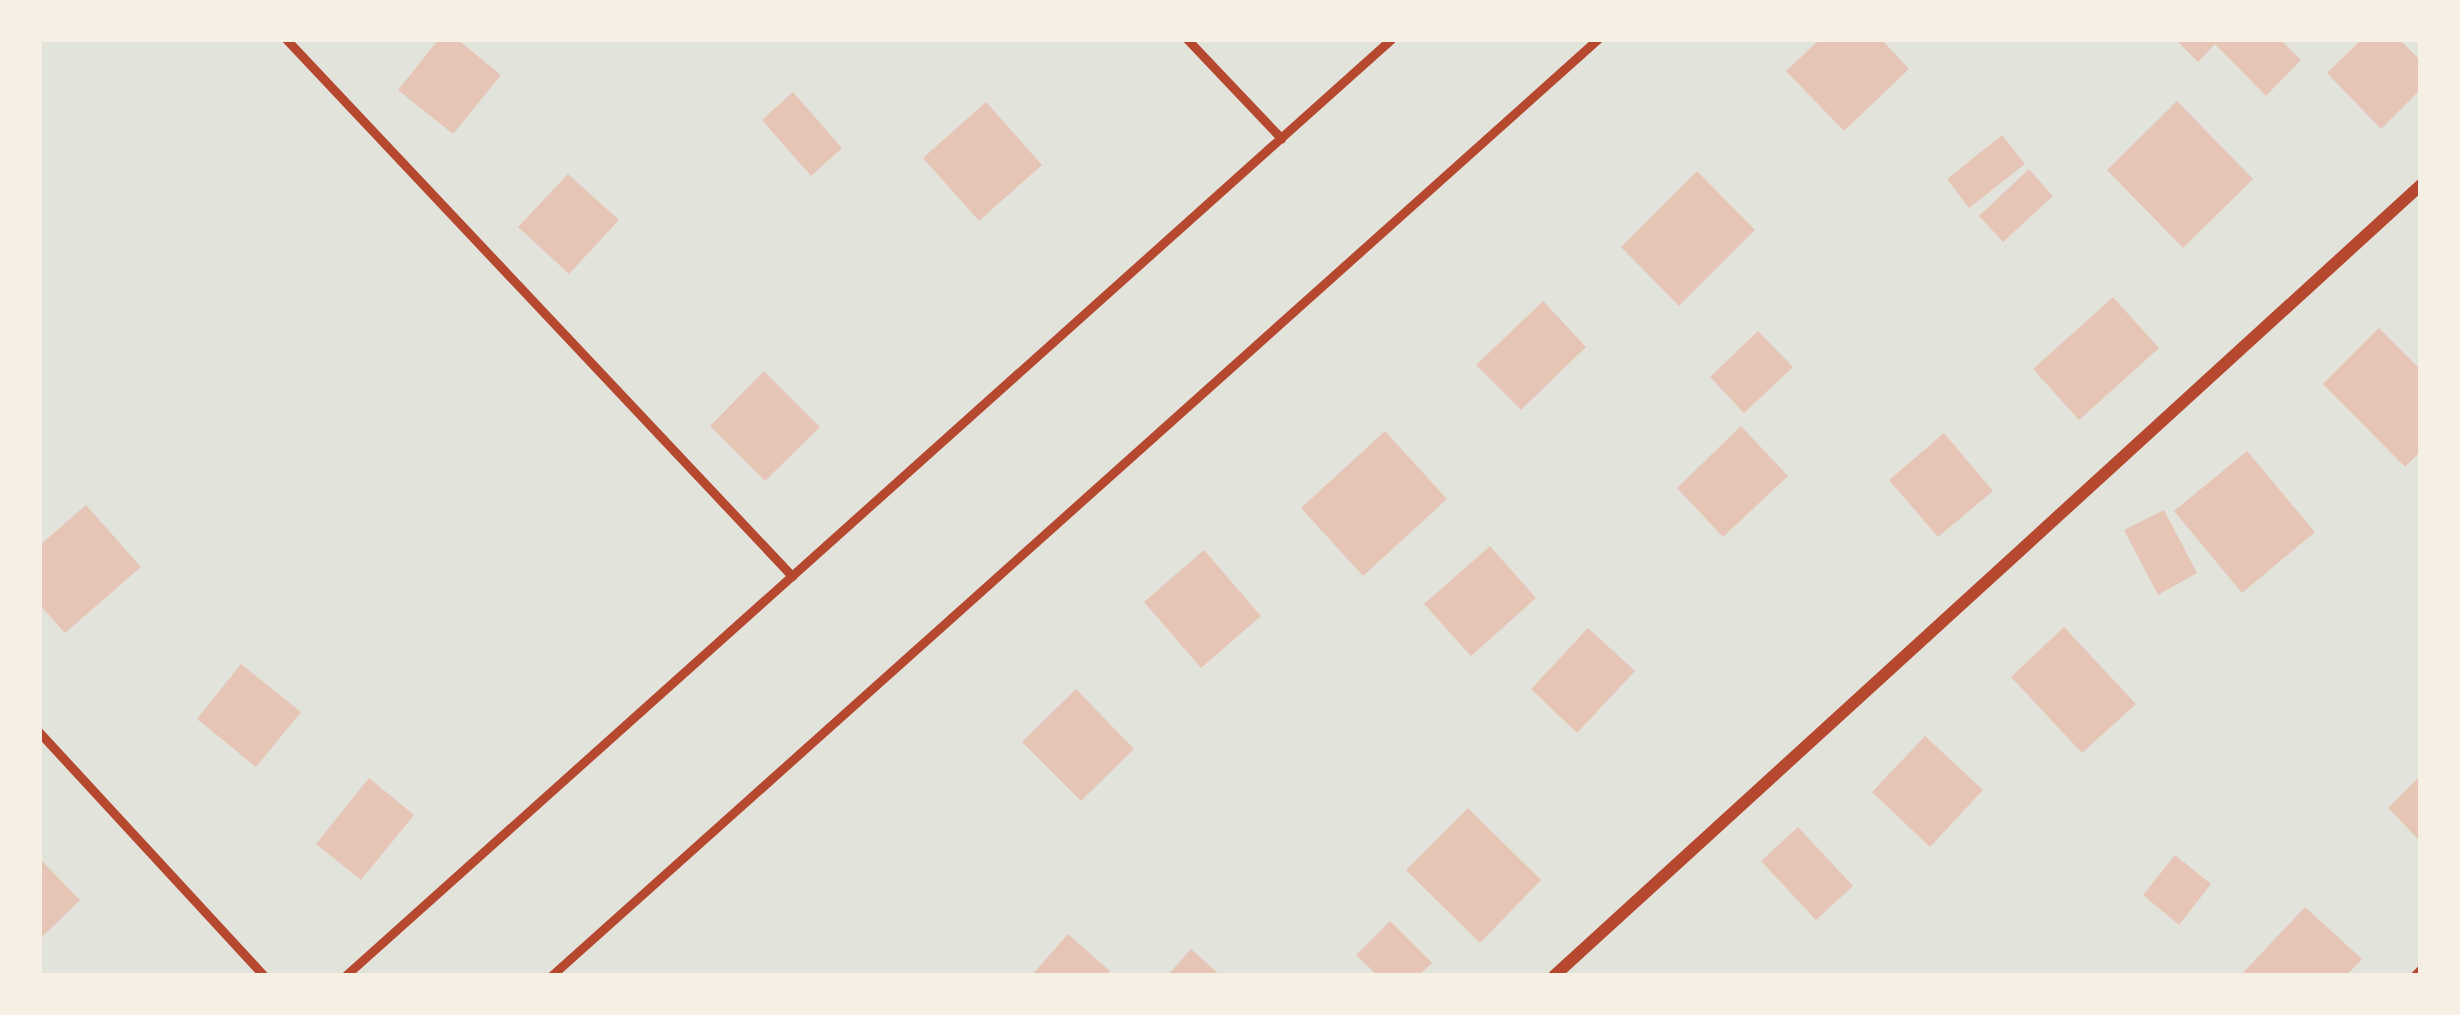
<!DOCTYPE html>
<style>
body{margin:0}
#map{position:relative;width:2460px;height:1015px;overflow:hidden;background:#f6efe4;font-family:"Roboto Condensed",sans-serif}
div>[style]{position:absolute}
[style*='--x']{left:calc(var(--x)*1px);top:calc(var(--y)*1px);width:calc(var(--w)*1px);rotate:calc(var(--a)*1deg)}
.green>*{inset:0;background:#e2e4dc}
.building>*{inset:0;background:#e6c5b7}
.service>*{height:9px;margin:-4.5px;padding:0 4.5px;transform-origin:4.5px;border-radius:4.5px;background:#b5482f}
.minor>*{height:12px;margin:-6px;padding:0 6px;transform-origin:6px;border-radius:6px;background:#b5482f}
span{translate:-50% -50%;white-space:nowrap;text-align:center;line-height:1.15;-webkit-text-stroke:12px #f6efe4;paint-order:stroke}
.frame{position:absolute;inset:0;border:42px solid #f6efe4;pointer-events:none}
</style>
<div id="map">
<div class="green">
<i style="clip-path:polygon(39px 39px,2421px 39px,2421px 976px,39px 976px)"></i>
</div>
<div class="building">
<i style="clip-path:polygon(439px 39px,457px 39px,501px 75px,453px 134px,398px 90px)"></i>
<i style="clip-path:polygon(1820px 39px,1881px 39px,1909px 69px,1844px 131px,1786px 71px)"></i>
<i style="clip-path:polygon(2175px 39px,2280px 39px,2301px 60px,2266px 96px,2215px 44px,2198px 62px)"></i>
<i style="clip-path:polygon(2362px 39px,2399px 39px,2421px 61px,2421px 89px,2381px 129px,2327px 73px)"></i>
<i style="clip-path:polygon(793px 92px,842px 148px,811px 176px,762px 120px)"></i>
<i style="clip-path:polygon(2177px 101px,2253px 179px,2183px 248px,2107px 170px)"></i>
<i style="clip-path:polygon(986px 102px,1042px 165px,979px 221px,923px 158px)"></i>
<i style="clip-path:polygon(2002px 135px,2025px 164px,1969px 208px,1947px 179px)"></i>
<i style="clip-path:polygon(2029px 169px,2053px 196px,2003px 242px,1979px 216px)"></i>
<i style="clip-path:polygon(1697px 171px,1755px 230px,1679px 306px,1621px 247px)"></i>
<i style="clip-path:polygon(568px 174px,619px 220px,569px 274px,518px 227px)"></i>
<i style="clip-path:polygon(2113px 297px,2159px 348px,2079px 420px,2033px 369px)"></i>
<i style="clip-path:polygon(1543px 301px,1586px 347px,1521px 410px,1476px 365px)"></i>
<i style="clip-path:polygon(2379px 328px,2421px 370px,2421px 451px,2405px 467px,2323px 384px)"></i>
<i style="clip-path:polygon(1758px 331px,1793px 367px,1744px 413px,1710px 377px)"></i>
<i style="clip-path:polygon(764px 371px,820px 427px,765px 481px,710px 426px)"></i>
<i style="clip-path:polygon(1741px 426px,1788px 476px,1723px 537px,1677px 488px)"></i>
<i style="clip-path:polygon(1385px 431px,1447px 499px,1363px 576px,1301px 508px)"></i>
<i style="clip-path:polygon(1944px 433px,1993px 491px,1938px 537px,1889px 480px)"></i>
<i style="clip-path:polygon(2247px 451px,2315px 532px,2242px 593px,2174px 511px)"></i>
<i style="clip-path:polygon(86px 505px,141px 567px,65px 633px,39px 604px,39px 546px)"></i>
<i style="clip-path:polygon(2164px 510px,2197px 573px,2158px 595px,2124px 530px)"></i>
<i style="clip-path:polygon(1490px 546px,1536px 598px,1471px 656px,1424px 604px)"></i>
<i style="clip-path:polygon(1204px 550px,1261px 616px,1201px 668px,1144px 602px)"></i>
<i style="clip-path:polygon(2064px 627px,2136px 704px,2082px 753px,2011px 677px)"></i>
<i style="clip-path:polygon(1588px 628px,1635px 671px,1577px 733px,1531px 689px)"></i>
<i style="clip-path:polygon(241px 664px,301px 712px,256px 767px,197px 719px)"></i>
<i style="clip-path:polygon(1076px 689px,1134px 749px,1081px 801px,1022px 742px)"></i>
<i style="clip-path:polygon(1925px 736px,1983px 790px,1930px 847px,1872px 792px)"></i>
<i style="clip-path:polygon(2421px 775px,2421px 842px,2388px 808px)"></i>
<i style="clip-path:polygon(369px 778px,414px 815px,361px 880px,316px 844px)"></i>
<i style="clip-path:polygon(1468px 808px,1541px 880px,1480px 943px,1406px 870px)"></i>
<i style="clip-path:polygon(1798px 827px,1853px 886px,1816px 920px,1761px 861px)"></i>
<i style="clip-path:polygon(2175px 855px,2211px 884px,2179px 925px,2143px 895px)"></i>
<i style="clip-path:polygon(39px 858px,80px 900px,39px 940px)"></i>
<i style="clip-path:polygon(2305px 907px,2362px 959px,2346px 976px,2240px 976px)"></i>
<i style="clip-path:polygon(1390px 921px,1432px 963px,1418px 976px,1378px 976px,1356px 955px)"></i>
<i style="clip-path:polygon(1068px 934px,1110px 971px,1106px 976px,1031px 976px)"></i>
<i style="clip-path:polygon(1191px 949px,1221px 976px,1167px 976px)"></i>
</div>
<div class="service">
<i style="--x:286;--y:39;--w:738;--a:46.7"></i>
<i style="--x:1187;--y:39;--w:137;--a:46.5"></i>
<i style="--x:39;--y:732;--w:332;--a:47.3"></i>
<i style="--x:345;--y:976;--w:1404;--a:-41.85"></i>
<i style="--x:551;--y:976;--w:1405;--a:-41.83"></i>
<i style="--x:2414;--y:976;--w:10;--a:-45"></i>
</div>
<div class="minor">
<i style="--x:1554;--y:976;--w:1174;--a:-42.38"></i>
</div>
<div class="frame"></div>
</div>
